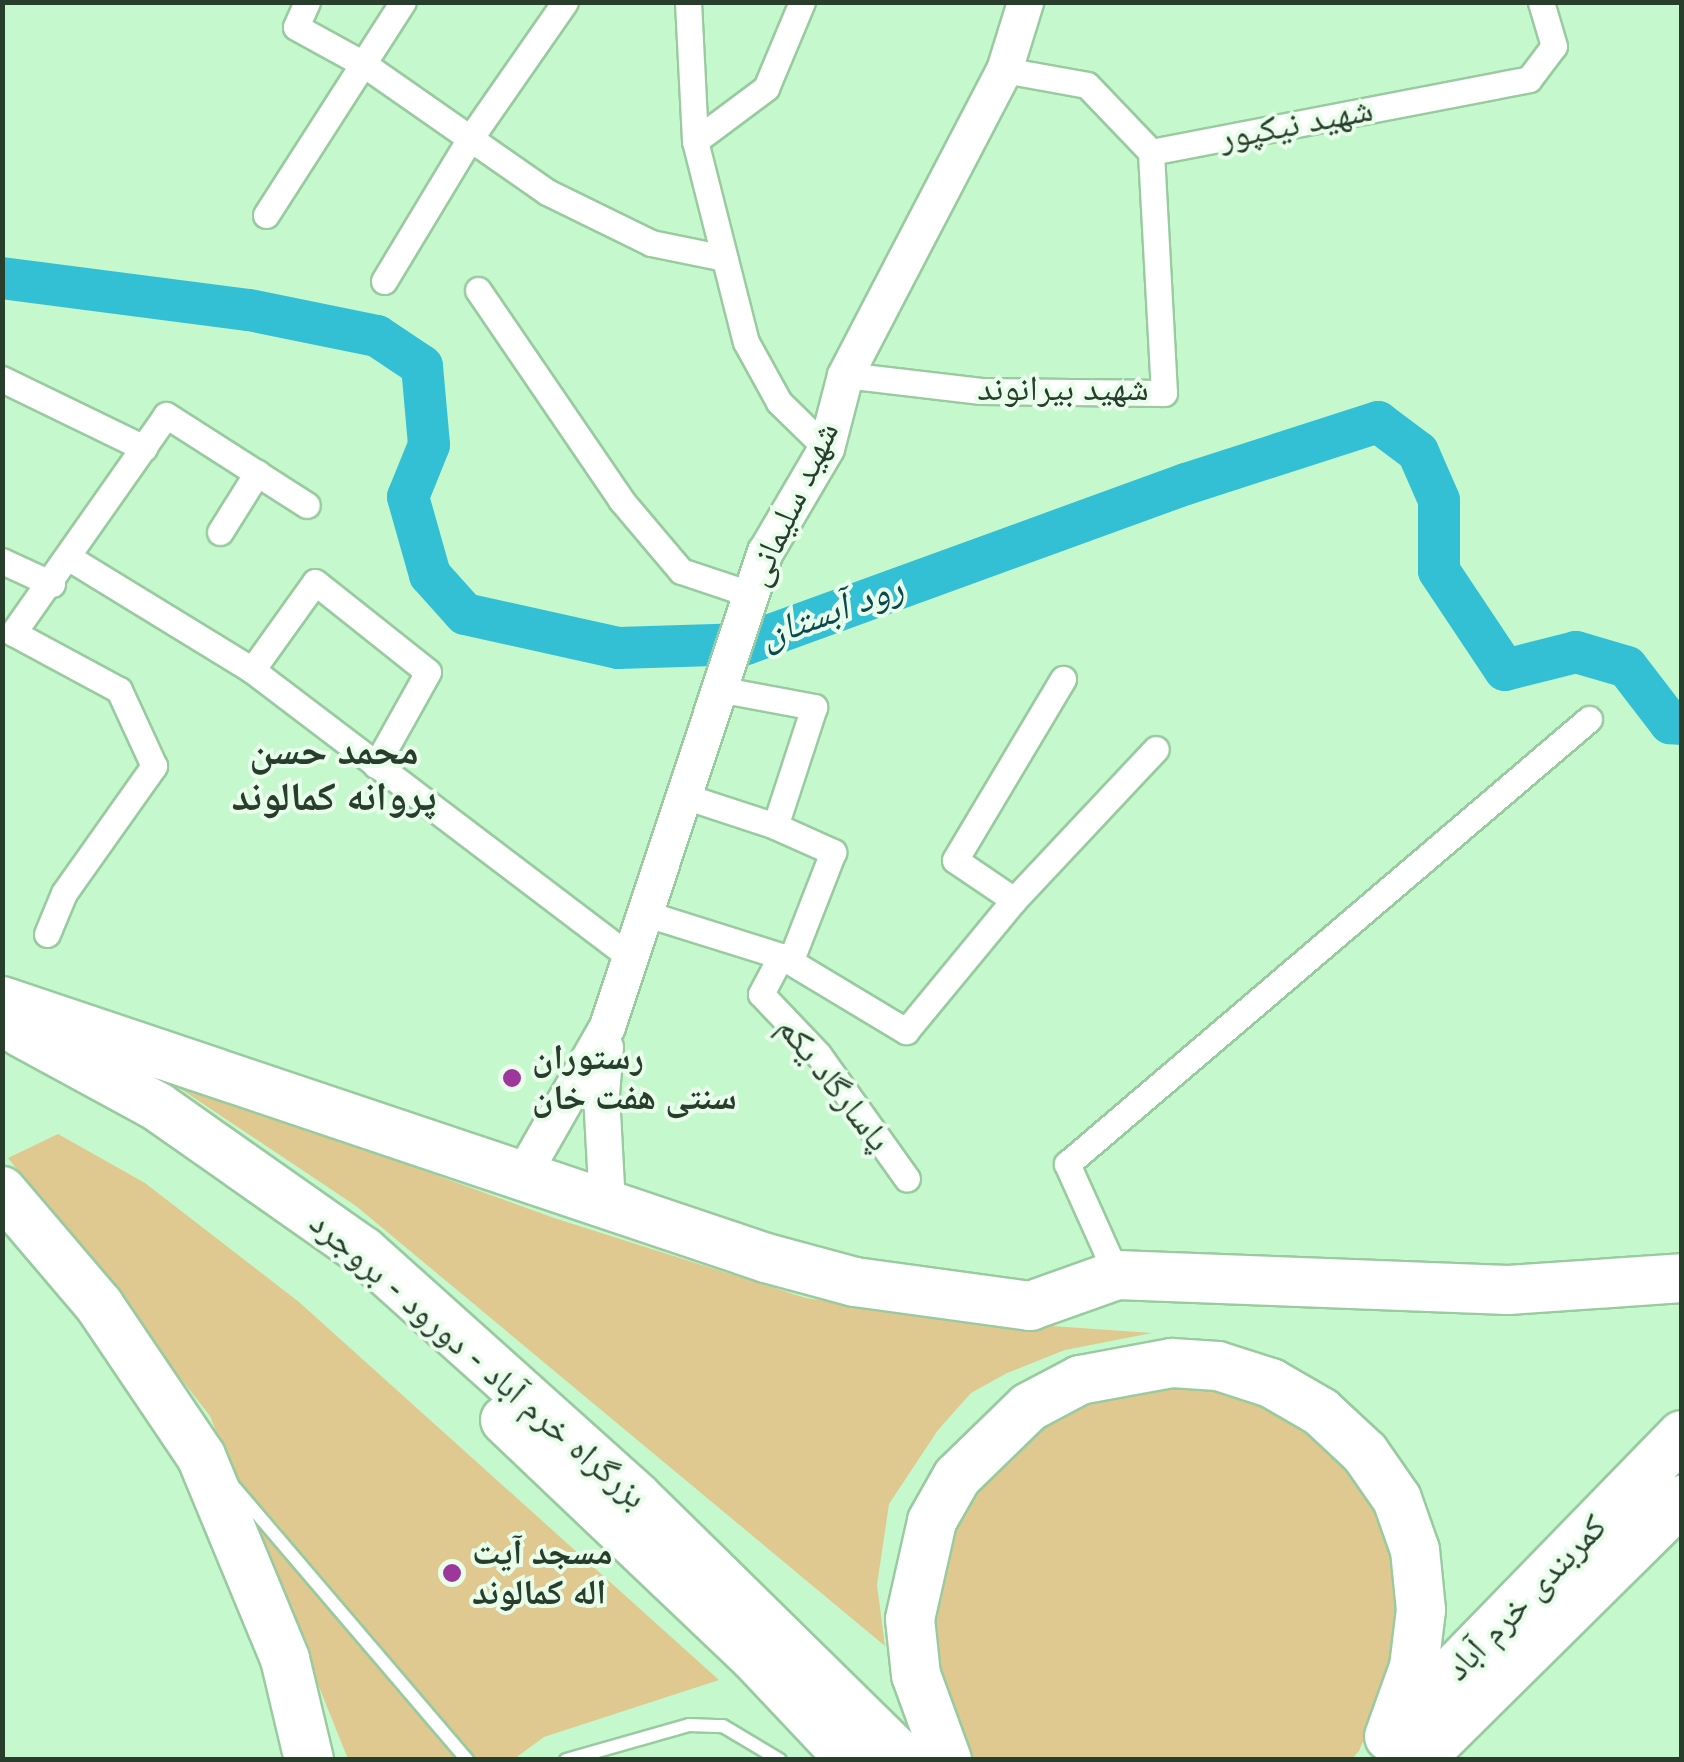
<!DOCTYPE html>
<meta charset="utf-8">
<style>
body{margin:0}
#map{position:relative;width:1684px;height:1762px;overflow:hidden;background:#c6f8cd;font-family:"Varela Round","Noto Naskh Arabic",sans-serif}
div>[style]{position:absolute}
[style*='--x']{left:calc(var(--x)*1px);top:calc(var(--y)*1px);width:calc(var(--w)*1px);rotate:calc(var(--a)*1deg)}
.green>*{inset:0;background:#dfc990}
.river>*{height:42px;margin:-21px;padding:0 21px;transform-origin:21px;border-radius:21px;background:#34c0d4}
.roads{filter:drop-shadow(2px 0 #99caa0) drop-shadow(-2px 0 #99caa0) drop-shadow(0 2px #99caa0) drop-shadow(0 -2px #99caa0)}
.lane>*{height:12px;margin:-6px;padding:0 6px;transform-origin:6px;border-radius:6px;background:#fff}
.street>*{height:25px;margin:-12.5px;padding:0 12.5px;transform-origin:12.5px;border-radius:12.5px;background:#fff}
.secondary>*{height:35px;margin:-17.5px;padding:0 17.5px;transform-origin:17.5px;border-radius:17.5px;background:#fff}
.highway>*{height:48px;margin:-24px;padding:0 24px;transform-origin:24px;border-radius:24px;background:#fff}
.dots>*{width:28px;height:28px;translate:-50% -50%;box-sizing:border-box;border:5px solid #e9fdeb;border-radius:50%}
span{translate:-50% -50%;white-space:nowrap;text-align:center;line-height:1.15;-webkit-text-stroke:8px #e9fdeb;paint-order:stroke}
.street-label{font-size:35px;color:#293d2d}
.poi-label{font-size:35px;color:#293d2d;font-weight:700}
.left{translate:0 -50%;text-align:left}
.water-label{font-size:38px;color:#0d4851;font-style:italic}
.quarter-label{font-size:40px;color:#293d2d;font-weight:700}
.frame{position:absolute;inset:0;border:5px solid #293d2d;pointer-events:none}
</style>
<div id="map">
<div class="green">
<i style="clip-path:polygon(160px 1075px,554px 1218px,806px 1298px,938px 1318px,1152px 1333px,1065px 1350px,1007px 1373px,971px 1393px,938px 1430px,889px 1504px,877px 1585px,885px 1646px,356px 1206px)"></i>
<i style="clip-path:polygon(58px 1134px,145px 1183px,299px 1302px,719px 1680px,544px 1737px,514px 1759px,348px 1759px,210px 1416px,8px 1158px)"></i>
<i style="clip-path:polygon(1168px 1380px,1265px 1402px,1357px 1466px,1398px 1561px,1394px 1667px,1359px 1751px,1352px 1759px,971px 1759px,948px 1718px,930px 1625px,933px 1582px,969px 1489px,1008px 1445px,1089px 1394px)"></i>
</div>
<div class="river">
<i style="--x:2;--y:278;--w:249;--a:7.4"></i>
<i style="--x:249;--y:310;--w:131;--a:11.5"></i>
<i style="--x:377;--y:336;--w:54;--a:33.7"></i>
<i style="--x:422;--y:366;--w:79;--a:84.9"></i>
<i style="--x:429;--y:445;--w:56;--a:112"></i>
<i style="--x:408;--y:497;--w:81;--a:74.2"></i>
<i style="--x:430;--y:575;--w:52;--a:48.1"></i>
<i style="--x:465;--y:614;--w:157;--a:12.5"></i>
<i style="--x:618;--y:648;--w:128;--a:-1.8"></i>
<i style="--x:746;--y:644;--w:468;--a:-20"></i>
<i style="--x:1186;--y:484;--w:202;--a:-17.9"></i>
<i style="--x:1378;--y:422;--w:50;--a:36.9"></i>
<i style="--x:1418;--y:452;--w:52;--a:66.4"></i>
<i style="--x:1439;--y:500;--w:71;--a:90"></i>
<i style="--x:1439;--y:571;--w:119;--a:56.3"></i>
<i style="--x:1505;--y:670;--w:73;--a:-14.2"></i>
<i style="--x:1576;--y:652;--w:53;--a:16.4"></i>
<i style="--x:1627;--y:667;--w:71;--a:52.5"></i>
<i style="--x:1670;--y:723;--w:12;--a:5"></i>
</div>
<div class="roads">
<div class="lane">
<i style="--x:235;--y:1488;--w:358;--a:49.5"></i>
<i style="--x:566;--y:1760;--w:128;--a:-15.9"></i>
<i style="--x:689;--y:1725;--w:34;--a:2"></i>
<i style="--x:723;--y:1726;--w:66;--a:30.8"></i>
</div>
<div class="street">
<i style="--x:307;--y:2;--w:27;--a:114"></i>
<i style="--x:296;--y:27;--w:79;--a:28.8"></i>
<i style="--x:365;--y:65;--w:222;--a:34.9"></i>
<i style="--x:547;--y:192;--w:116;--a:26.1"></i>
<i style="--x:651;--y:243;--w:75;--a:11.6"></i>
<i style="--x:688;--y:2;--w:139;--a:87.1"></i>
<i style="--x:695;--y:141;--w:207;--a:75.8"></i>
<i style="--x:746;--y:342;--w:68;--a:61.2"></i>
<i style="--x:779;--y:402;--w:66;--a:44.4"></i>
<i style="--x:1004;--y:70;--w:84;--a:10.2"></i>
<i style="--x:1087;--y:85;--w:93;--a:46.3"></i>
<i style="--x:1151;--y:152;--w:385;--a:-10.9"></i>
<i style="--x:1529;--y:79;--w:41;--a:-52.9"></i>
<i style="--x:1554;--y:46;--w:46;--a:-106.5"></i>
<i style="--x:695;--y:141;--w:89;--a:-36.7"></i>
<i style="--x:766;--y:88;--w:93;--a:-67.3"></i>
<i style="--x:266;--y:215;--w:253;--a:-57.3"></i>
<i style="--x:384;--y:281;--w:165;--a:-58.9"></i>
<i style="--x:469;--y:140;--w:168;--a:-55.2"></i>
<i style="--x:478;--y:290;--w:254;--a:55.7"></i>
<i style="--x:621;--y:500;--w:93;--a:49.8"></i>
<i style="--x:681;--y:571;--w:73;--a:18.4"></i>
<i style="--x:845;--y:375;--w:137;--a:6.7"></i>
<i style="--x:981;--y:391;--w:183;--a:0.6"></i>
<i style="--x:1164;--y:393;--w:241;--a:-93.1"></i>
<i style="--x:2;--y:379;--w:158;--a:25.9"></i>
<i style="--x:220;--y:532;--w:70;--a:-57.9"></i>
<i style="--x:71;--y:559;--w:212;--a:31.5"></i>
<i style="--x:252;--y:670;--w:477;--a:37.2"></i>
<i style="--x:2;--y:561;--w:55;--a:24.7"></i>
<i style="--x:252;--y:670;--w:108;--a:-54.4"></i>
<i style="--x:315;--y:582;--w:144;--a:38.5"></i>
<i style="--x:428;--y:672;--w:107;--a:119.2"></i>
<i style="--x:718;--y:689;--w:98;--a:10.6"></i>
<i style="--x:814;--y:707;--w:125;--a:108.1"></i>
<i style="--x:775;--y:826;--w:64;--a:24.1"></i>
<i style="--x:833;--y:852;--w:116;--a:111.3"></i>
<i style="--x:684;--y:796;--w:96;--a:18.2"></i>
<i style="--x:1014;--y:900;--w:71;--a:-145.9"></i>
<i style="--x:955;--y:860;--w:211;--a:-59.2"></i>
<i style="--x:647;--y:914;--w:140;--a:17.4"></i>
<i style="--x:781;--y:956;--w:43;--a:117.8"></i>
<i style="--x:761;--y:994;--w:83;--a:46.5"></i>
<i style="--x:818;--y:1054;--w:153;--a:54.5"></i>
<i style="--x:47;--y:934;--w:44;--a:-67.5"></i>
<i style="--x:64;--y:893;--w:156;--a:-54.7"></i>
<i style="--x:154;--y:766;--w:84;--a:-114.7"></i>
<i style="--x:119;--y:690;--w:120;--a:-151.7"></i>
<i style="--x:13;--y:633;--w:266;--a:-54.9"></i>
<i style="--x:166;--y:415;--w:167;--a:32.6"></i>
<i style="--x:781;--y:956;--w:146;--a:31"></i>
<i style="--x:906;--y:1031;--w:170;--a:-50.5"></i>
<i style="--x:1014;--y:900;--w:207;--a:-46.8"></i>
<i style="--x:1117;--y:1275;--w:122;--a:-114.2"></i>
<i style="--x:1067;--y:1164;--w:686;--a:-40.45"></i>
</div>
<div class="secondary">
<i style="--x:605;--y:1047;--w:47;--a:94.9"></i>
<i style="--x:601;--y:1094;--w:111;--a:86.9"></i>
<i style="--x:521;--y:1177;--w:174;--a:-60.3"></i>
<i style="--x:607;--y:1026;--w:500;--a:-71.6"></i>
<i style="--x:765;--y:552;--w:121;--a:-59.6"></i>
<i style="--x:826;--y:448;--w:75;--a:-75.4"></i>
<i style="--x:845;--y:375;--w:344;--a:-62.5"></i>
<i style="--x:1004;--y:70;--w:71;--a:-72.8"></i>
</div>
<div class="highway">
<i style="--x:2;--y:1001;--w:806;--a:18.59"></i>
<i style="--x:766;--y:1258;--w:92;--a:15.1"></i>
<i style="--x:855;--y:1282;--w:177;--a:7.8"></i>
<i style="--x:1030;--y:1306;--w:92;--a:-19.6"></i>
<i style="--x:1117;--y:1275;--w:391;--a:2.2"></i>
<i style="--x:1508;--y:1290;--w:174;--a:-3.9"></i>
<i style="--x:20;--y:1032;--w:157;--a:28.5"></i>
<i style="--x:158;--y:1107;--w:251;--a:35.1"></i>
<i style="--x:363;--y:1251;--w:367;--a:41.9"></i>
<i style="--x:636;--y:1496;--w:377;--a:44.5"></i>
<i style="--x:2;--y:1191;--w:150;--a:49.6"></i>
<i style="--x:99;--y:1305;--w:182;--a:56"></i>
<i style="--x:201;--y:1456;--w:220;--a:67.5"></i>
<i style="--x:285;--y:1659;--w:104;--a:76.6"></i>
<i style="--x:505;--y:1420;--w:344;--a:43.6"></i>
<i style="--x:754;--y:1657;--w:141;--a:46.7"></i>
<i style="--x:1398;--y:1727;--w:407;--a:-45.8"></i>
<i style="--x:947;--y:1760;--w:90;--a:-110"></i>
<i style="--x:916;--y:1675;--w:56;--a:-96.1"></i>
<i style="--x:910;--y:1619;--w:100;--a:-77.3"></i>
<i style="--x:932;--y:1521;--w:51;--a:-60.4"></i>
<i style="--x:957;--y:1477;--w:100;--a:-44.2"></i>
<i style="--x:1029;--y:1407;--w:58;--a:-27.9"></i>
<i style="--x:1080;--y:1380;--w:94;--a:-10.5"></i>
<i style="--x:1172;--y:1363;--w:46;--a:3.7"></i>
<i style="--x:1218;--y:1366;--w:56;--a:17.8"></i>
<i style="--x:1271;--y:1383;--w:58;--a:30.1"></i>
<i style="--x:1321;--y:1412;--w:60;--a:43"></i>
<i style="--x:1365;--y:1453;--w:56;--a:55.2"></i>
<i style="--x:1397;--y:1499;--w:54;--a:70.6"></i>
<i style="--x:1415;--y:1550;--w:60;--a:84.3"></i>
<i style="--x:1421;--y:1610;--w:57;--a:97"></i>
<i style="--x:1414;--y:1667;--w:74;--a:109.7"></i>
<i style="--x:1419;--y:1760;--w:370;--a:-44.7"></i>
</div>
</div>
<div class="dots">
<i style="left:512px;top:1078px;background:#9e379b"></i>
<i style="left:452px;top:1573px;background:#9e379b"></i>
</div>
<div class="street-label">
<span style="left:1296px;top:124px;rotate:-11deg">شهید نیکپور</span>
<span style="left:1063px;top:389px">شهید بیرانوند</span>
<span style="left:792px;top:504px;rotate:-65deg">شهید سلیمانی</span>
<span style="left:834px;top:1084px;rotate:52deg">پاسارگاد یکم</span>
<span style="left:478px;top:1360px;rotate:41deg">بزرگراه خرم آباد - دورود - بروجرد</span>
<span style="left:1526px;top:1598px;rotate:-46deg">کمربندی خرم آباد</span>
</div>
<div class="poi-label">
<span class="left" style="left:532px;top:1078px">رستوران<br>سنتی هفت خان</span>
<span class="left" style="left:472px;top:1573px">مسجد آیت<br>اله کمالوند</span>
</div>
<div class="water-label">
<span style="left:832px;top:612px;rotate:-20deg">رود آبستان</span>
</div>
<div class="quarter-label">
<span style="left:334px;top:774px">محمد حسن<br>پروانه کمالوند</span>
</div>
<div class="frame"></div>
</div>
